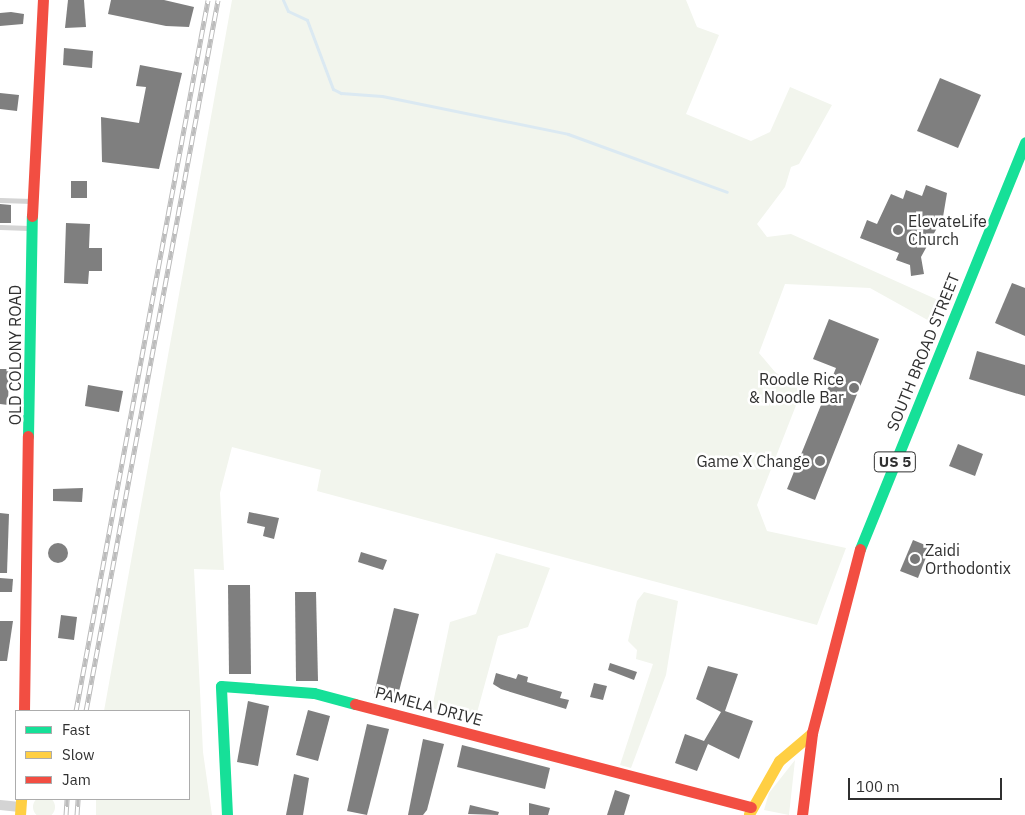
<!DOCTYPE html>
<style>
body{margin:0}
#map{position:relative;width:1025px;height:815px;overflow:hidden;background:#fff;font-family:"IBM Plex Sans",sans-serif}
div>[style]{position:absolute}
[style*='--x']{left:calc(var(--x)*1px);top:calc(var(--y)*1px);width:calc(var(--w)*1px);rotate:calc(var(--a)*1deg)}
.green>*{inset:0;background:#f2f5ed}
.round{border-radius:50%}
.stream>*{height:3px;margin:-1.5px;padding:0 1.5px;transform-origin:1.5px;border-radius:1.5px;background:#dbe9f2}
.building>*{inset:0;background:#7f7f7f}
.lane>*{height:5px;margin:-2.5px;padding:0 2.5px;transform-origin:2.5px;border-radius:2.5px;background:#d4d4d4}
.street>*{height:10px;margin:-5px;padding:0 5px;transform-origin:5px;border-radius:5px;background:#d4d4d4}
.fast>*{height:11px;margin:-5.5px;padding:0 5.5px;transform-origin:5.5px;border-radius:5.5px;background:#16e098}
.slow>*{height:11px;margin:-5.5px;padding:0 5.5px;transform-origin:5.5px;border-radius:5.5px;background:#ffcf43}
.jam>*{height:11px;margin:-5.5px;padding:0 5.5px;transform-origin:5.5px;border-radius:5.5px;background:#f24e42}
.rail>*{height:5px;margin-top:-2.5px;transform-origin:0;background:repeating-linear-gradient(90deg,#fff 0 9px,#bcbcbc 0 18px);box-sizing:border-box;border-block:1px solid #bcbcbc}
.dots>*{width:14px;height:14px;translate:-50% -50%;box-sizing:border-box;border:2px solid #fff;border-radius:50%}
span{translate:-50% -50%;white-space:nowrap;text-align:center;line-height:1.15;-webkit-text-stroke:5px #fff;paint-order:stroke}
.shield-label span{padding:1px 4px;background:#fff;border:1px solid;border-radius:4px;-webkit-text-stroke-width:0}
.shield-label{font-size:15px;color:#303030;font-weight:700}
.poi-label{font-size:16px;color:#303030}
.left{translate:0 -50%;text-align:left}
.right{translate:-100% -50%;text-align:right}
.street-label{font-size:16px;color:#303030}
.legend{position:absolute;left:15px;top:710px;width:175px;height:90px;box-sizing:border-box;background:#fff;border:1px solid #acacac;margin:0;padding:6px 9px;list-style:none;font-size:15px;color:#303030}
.legend li{display:flex;align-items:center;gap:10px;height:25px}
.legend b{width:25px;border:1px solid #acacac}
.scale{position:absolute;left:848px;top:778px;width:154px;height:22px;box-sizing:border-box;border:2px solid #303030;border-top:0;padding-left:6px;font-size:15px;line-height:18px;white-space:nowrap;color:#303030;-webkit-text-stroke:4px #fff;paint-order:stroke}
</style>
<div id="map">
<div class="green">
<i style="clip-path:polygon(232px 0,686px 0,697px 27px,719px 35px,686px 114px,751px 141px,770px 132px,790px 87px,832px 105px,799px 164px,791px 167px,785px 187px,757px 224px,767px 237px,791px 234px,938px 300px,933px 323px,870px 288px,785px 284px,759px 353px,775px 372px,802px 390px,757px 505px,767px 531px,846px 548px,817px 625px,317px 491px,321px 470px,232px 447px,220px 493px,224px 570px,194px 569px,203px 752px,212px 815px,96px 815px,96px 799px,189px 799px,189px 711px,104px 711px)"></i>
<i style="clip-path:polygon(496px 553px,550px 568px,528px 627px,498px 636px,475px 720px,432px 708px,450px 622px,476px 614px)"></i>
<i style="clip-path:polygon(644px 592px,678px 601px,666px 675px,631px 768px,620px 765px,653px 664px,636px 659px,637px 650px,628px 641px,637px 601px)"></i>
<i style="clip-path:polygon(795px 760px,789px 815px,764px 810px,769px 793px)"></i>
<i class="round" style="left:33px;top:796px;width:22px;height:22px"></i>
</div>
<div class="stream">
<i style="--x:283;--y:0;--w:12;--a:66"></i>
<i style="--x:288;--y:11;--w:21;--a:25"></i>
<i style="--x:307;--y:20;--w:74;--a:69.4"></i>
<i style="--x:333;--y:89;--w:9;--a:27"></i>
<i style="--x:341;--y:93;--w:41;--a:4.2"></i>
<i style="--x:382;--y:96;--w:190;--a:11.5"></i>
<i style="--x:568;--y:134;--w:169;--a:20"></i>
</div>
<div class="building">
<i style="clip-path:polygon(68px 0,84px 0,86px 27px,65px 28px)"></i>
<i style="clip-path:polygon(111px 0,164px 0,194px 7px,189px 27px,166px 26px,108px 14px)"></i>
<i style="clip-path:polygon(11px 12px,24px 14px,23px 24px,0 26px,0 13px)"></i>
<i style="clip-path:polygon(64px 48px,93px 51px,92px 68px,63px 65px)"></i>
<i style="clip-path:polygon(140px 65px,182px 73px,159px 169px,102px 162px,101px 117px,139px 123px,146px 87px,136px 86px)"></i>
<i style="clip-path:polygon(940px 78px,981px 95px,958px 148px,917px 131px)"></i>
<i style="clip-path:polygon(0 93px,19px 95px,17px 111px,0 109px)"></i>
<i style="clip-path:polygon(71px 181px,87px 181px,87px 198px,71px 198px)"></i>
<i style="clip-path:polygon(926px 185px,947px 193px,943px 217px,921px 257px,924px 274px,911px 276px,910px 265px,896px 260px,899px 253px,860px 238px,867px 220px,877px 224px,891px 194px,903px 199px,906px 190px,922px 196px)"></i>
<i style="clip-path:polygon(0 204px,11px 205px,11px 223px,0 223px)"></i>
<i style="clip-path:polygon(66px 223px,90px 224px,89px 248px,102px 248px,102px 271px,89px 271px,88px 284px,64px 283px)"></i>
<i style="clip-path:polygon(1012px 283px,1025px 288px,1025px 336px,995px 323px)"></i>
<i style="clip-path:polygon(829px 319px,879px 339px,815px 500px,787px 489px,836px 368px,813px 359px)"></i>
<i style="clip-path:polygon(977px 351px,1025px 365px,1025px 396px,969px 379px)"></i>
<i style="clip-path:polygon(0 369px,9px 369px,8px 405px,0 404px)"></i>
<i style="clip-path:polygon(88px 385px,123px 391px,119px 412px,85px 406px)"></i>
<i style="clip-path:polygon(958px 444px,983px 454px,975px 476px,949px 466px)"></i>
<i style="clip-path:polygon(83px 488px,82px 502px,53px 501px,53px 489px)"></i>
<i style="clip-path:polygon(249px 512px,279px 518px,274px 539px,263px 536px,265px 527px,247px 523px)"></i>
<i style="clip-path:polygon(0 513px,9px 514px,7px 573px,0 573px)"></i>
<i style="clip-path:polygon(913px 540px,930px 547px,918px 578px,900px 571px)"></i>
<i class="round" style="left:48px;top:543px;width:20px;height:20px"></i>
<i style="clip-path:polygon(361px 552px,387px 560px,383px 570px,358px 562px)"></i>
<i style="clip-path:polygon(0 578px,13px 579px,12px 592px,0 592px)"></i>
<i style="clip-path:polygon(228px 585px,250px 585px,251px 674px,229px 674px)"></i>
<i style="clip-path:polygon(295px 592px,316px 592px,318px 681px,296px 681px)"></i>
<i style="clip-path:polygon(394px 608px,419px 614px,397px 699px,374px 694px)"></i>
<i style="clip-path:polygon(61px 615px,77px 617px,74px 640px,58px 638px)"></i>
<i style="clip-path:polygon(0 621px,13px 621px,7px 661px,0 661px)"></i>
<i style="clip-path:polygon(610px 663px,637px 672px,634px 680px,608px 670px)"></i>
<i style="clip-path:polygon(708px 666px,738px 674px,725px 711px,753px 721px,739px 759px,708px 744px,697px 771px,675px 763px,685px 734px,704px 741px,721px 712px,696px 699px)"></i>
<i style="clip-path:polygon(496px 673px,516px 679px,518px 674px,528px 677px,527px 682px,562px 692px,560px 698px,569px 700px,566px 709px,501px 689px,493px 684px)"></i>
<i style="clip-path:polygon(594px 683px,607px 686px,603px 700px,590px 697px)"></i>
<i style="clip-path:polygon(248px 701px,269px 706px,258px 766px,237px 762px)"></i>
<i style="clip-path:polygon(308px 710px,330px 716px,318px 761px,296px 755px)"></i>
<i style="clip-path:polygon(367px 724px,389px 729px,367px 815px,347px 811px)"></i>
<i style="clip-path:polygon(423px 739px,444px 744px,427px 810px,423px 815px,408px 815px)"></i>
<i style="clip-path:polygon(462px 745px,550px 768px,545px 789px,457px 767px)"></i>
<i style="clip-path:polygon(294px 774px,309px 778px,303px 815px,286px 815px)"></i>
<i style="clip-path:polygon(615px 790px,630px 795px,624px 815px,607px 815px)"></i>
<i style="clip-path:polygon(529px 803px,550px 808px,548px 815px,529px 815px)"></i>
<i style="clip-path:polygon(470px 805px,499px 812px,498px 815px,468px 814px)"></i>
</div>
<div class="lane">
<i style="--x:0;--y:200;--w:32;--a:2"></i>
<i style="--x:0;--y:227;--w:29;--a:2"></i>
</div>
<div class="street">
<i style="--x:0;--y:805;--w:20;--a:6"></i>
</div>
<div class="fast">
<i style="--x:28;--y:436;--w:220;--a:-89"></i>
<i style="--x:860;--y:549;--w:439;--a:-67.9"></i>
<i style="--x:227;--y:815;--w:129;--a:-92.7"></i>
<i style="--x:221;--y:686;--w:93;--a:4.3"></i>
<i style="--x:314;--y:693;--w:42;--a:15"></i>
</div>
<div class="slow">
<i style="--x:749;--y:814;--w:61;--a:-60.5"></i>
<i style="--x:779;--y:761;--w:43;--a:-40.3"></i>
<i style="--x:20;--y:815;--w:16;--a:-86"></i>
</div>
<div class="jam">
<i style="--x:32;--y:216;--w:216;--a:-87.1"></i>
<i style="--x:355;--y:704;--w:409;--a:14.6"></i>
<i style="--x:24;--y:711;--w:275;--a:-89.2"></i>
<i style="--x:802;--y:815;--w:83;--a:-83"></i>
<i style="--x:812;--y:733;--w:190;--a:-75.4"></i>
</div>
<div class="rail">
<i style="--x:76;--y:711;--w:723;--a:-79.48"></i>
<i style="--x:86;--y:711;--w:723;--a:-79.48"></i>
<i style="--x:66;--y:815;--w:16;--a:-86"></i>
<i style="--x:77;--y:815;--w:16;--a:-86"></i>
</div>
<div class="dots">
<i style="left:898px;top:230px;background:#787878"></i>
<i style="left:854px;top:388px;background:#787878"></i>
<i style="left:820px;top:461px;background:#787878"></i>
<i style="left:915px;top:559px;background:#787878"></i>
</div>
<div class="shield-label">
<span style="left:895px;top:462px">US 5</span>
</div>
<div class="poi-label">
<span class="left" style="left:908px;top:230px">ElevateLife<br>Church</span>
<span class="right" style="left:844px;top:388px">Roodle Rice<br>&amp; Noodle Bar</span>
<span class="right" style="left:810px;top:461px">Game X Change</span>
<span class="left" style="left:925px;top:559px">Zaidi<br>Orthodontix</span>
</div>
<div class="street-label">
<span style="left:923px;top:352px;rotate:-68deg">SOUTH BROAD STREET</span>
<span style="left:15px;top:355px;rotate:-90deg">OLD COLONY ROAD</span>
<span style="left:429px;top:706px;rotate:15deg">PAMELA DRIVE</span>
</div>
<ul class="legend">
<li><b style="height:6px;background:#16e098"></b>Fast</li>
<li><b style="height:6px;background:#ffcf43"></b>Slow</li>
<li><b style="height:6px;background:#f24e42"></b>Jam</li>
</ul>
<div class="scale">100 m</div>
</div>
